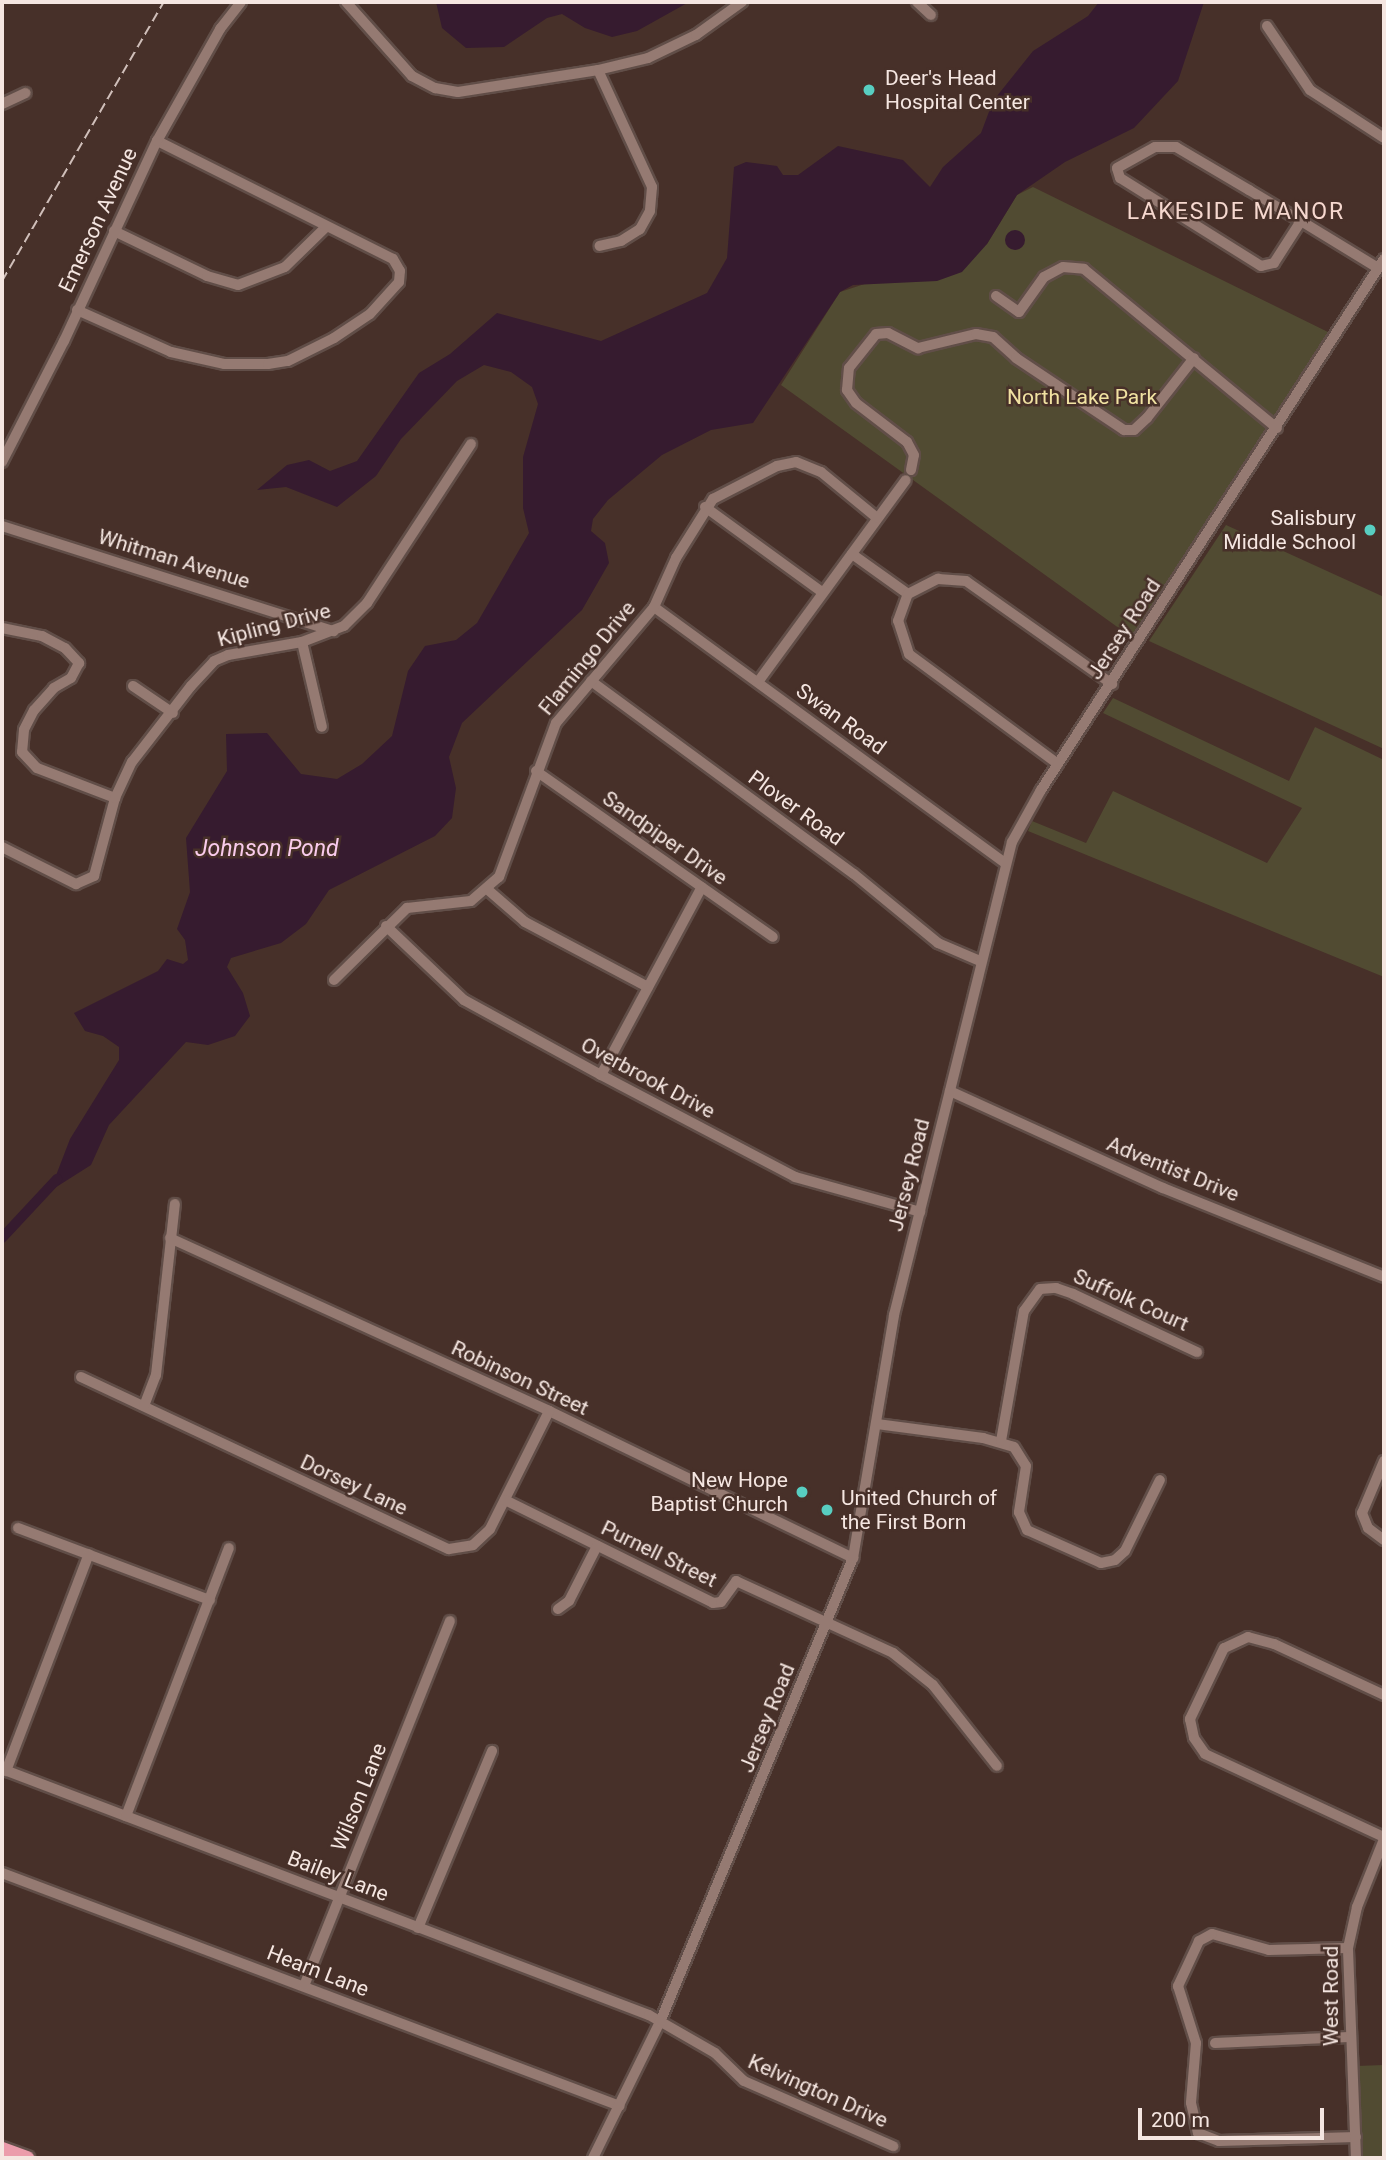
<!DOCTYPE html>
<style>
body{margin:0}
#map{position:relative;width:1386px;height:2160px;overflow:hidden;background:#473029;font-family:Roboto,sans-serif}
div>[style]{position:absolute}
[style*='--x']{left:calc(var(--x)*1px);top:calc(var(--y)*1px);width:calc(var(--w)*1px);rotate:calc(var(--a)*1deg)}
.green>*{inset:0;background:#514b32}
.water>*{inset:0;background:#361b2f}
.round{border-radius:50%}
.river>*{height:10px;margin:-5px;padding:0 5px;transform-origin:5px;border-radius:5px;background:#361b2f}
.roads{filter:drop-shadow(2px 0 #614e48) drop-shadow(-2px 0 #614e48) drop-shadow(0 2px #614e48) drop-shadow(0 -2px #614e48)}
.minor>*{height:10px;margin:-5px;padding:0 5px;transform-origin:5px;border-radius:5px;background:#957a72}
.highway>*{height:14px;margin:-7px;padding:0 7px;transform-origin:7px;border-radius:7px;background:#eb9cab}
.rail>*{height:2px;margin-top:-1px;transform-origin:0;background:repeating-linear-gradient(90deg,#d0bfba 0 10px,transparent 0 15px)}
.dots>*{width:19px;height:19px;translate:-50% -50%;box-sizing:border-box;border:4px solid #473029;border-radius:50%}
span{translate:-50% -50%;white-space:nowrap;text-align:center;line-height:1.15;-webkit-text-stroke:5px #473029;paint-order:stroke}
.poi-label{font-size:21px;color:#f5e6e1}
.left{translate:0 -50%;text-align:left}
.right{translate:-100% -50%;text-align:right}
.street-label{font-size:21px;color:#f5e6e1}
.park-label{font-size:21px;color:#f1e2a2}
.neighbourhood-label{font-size:23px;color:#f6d8cf;letter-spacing:2px}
.water-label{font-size:23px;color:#f9cbeb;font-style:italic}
.frame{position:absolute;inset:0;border:4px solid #f5e6e1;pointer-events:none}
.scale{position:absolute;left:1138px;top:2108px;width:186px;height:32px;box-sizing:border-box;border:4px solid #f5e6e1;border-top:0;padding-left:9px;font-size:21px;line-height:24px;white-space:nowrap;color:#f5e6e1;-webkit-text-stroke:5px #473029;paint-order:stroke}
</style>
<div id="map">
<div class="green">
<i style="clip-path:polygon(1033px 187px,1330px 333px,1134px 639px,781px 385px,840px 292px,987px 244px,1017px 195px)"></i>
<i style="clip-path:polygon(1226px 525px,1384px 597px,1384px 749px,1149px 641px)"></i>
<i style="clip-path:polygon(1113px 698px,1289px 781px,1315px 727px,1384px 760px,1384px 977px,1028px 831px,1032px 821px,1086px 843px,1113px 791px,1267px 863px,1302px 808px,1103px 713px)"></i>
<i style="clip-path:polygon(1384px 2065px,1384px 2158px,1363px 2158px,1356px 2066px)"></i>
</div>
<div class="water">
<i style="clip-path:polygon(436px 2px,689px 2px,637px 31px,612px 37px,585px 28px,562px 14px,547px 18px,504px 47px,466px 48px,442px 28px)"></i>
<i style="clip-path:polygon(1099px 2px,1204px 2px,1178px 81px,1134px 128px,1065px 162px,1017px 195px,987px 244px,962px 272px,937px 281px,853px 285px,840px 292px,753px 423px,711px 430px,662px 455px,608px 500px,593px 519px,591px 531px,605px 543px,609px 563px,582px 610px,462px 723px,449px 757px,456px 788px,452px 818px,435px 836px,329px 890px,306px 924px,281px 943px,231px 958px,227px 967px,243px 993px,250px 1016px,235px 1036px,208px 1045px,186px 1042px,109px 1125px,91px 1165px,50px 1191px,70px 1139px,119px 1060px,119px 1047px,103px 1036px,85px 1031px,74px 1013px,158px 971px,167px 959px,183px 964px,188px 960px,185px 940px,177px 929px,190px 892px,186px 838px,227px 771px,226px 734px,267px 733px,301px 774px,337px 779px,362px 764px,392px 736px,408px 671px,425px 646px,456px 640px,477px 623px,529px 533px,523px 508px,523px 457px,538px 404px,532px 387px,511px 372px,484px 365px,457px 381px,401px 439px,376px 476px,337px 507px,286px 487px,257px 490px,287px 465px,309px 460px,330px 471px,357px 461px,419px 373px,450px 354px,497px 313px,601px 341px,707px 293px,727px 258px,734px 167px,746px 162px,777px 166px,783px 175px,798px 175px,838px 146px,903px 160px,930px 187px,943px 167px,981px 133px,993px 101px,1033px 51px,1088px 16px)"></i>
<i class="round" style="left:1005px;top:230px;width:20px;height:20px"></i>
</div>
<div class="river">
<i style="--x:2;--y:1238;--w:81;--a:-47"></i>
</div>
<div class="roads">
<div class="minor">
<i style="--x:346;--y:2;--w:99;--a:48.3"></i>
<i style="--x:412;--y:76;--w:26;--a:28"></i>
<i style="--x:435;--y:88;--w:23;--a:10"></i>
<i style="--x:458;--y:92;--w:142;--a:-8.9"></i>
<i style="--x:598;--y:70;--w:51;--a:-13.5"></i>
<i style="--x:648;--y:58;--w:53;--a:-25.6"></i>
<i style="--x:696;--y:35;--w:57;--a:-35.7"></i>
<i style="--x:917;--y:2;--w:19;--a:43"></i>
<i style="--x:1267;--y:26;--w:77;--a:56.1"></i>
<i style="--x:1310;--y:90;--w:88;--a:33"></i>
<i style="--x:598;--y:70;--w:129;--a:65.2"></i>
<i style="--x:652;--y:187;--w:24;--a:95"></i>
<i style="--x:650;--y:211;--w:21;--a:119"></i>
<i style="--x:640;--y:229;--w:22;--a:148"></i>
<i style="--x:621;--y:241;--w:22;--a:167"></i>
<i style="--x:2;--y:104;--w:26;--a:-25"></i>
<i style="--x:1301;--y:221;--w:50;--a:122.7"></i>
<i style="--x:1274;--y:263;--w:13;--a:167"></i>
<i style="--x:1261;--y:266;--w:166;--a:-148"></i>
<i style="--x:1120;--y:178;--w:10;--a:-107"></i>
<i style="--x:1117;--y:168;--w:43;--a:-28.9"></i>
<i style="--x:1155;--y:147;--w:21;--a:0"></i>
<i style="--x:1176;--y:147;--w:85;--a:30.5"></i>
<i style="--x:1249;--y:190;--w:61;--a:30.8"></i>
<i style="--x:1301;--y:221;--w:90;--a:31.4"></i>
<i style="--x:114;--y:231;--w:103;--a:25.8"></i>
<i style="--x:207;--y:276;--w:32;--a:16"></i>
<i style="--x:238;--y:285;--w:50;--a:-21"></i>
<i style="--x:285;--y:267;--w:57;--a:-44.3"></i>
<i style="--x:996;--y:296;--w:28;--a:35"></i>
<i style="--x:1019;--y:312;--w:43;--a:-54.5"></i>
<i style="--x:1044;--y:277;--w:21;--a:-28"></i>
<i style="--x:1063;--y:267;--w:21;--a:5"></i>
<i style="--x:1084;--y:269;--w:250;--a:39.5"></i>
<i style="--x:77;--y:310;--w:103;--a:24.1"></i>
<i style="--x:171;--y:352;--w:54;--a:12.8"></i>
<i style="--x:224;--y:364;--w:44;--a:0"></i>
<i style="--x:268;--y:364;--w:20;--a:-9"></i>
<i style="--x:288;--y:361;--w:51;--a:-26.6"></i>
<i style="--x:334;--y:338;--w:43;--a:-33.7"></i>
<i style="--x:370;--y:314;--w:43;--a:-47.8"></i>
<i style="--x:399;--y:282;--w:11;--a:-85"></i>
<i style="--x:400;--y:271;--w:14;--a:-120"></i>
<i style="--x:393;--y:259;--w:264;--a:-153.4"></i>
<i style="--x:2;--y:462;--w:136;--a:-62.9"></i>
<i style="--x:64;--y:341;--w:221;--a:-65.1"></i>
<i style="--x:157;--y:141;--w:129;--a:-60.6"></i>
<i style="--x:220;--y:29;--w:34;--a:-52"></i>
<i style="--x:911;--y:470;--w:15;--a:-79"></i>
<i style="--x:914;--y:455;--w:15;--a:-118"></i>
<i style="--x:907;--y:442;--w:64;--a:-142.6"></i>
<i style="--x:856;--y:403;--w:16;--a:-125"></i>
<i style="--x:847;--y:390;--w:22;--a:-85"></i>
<i style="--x:849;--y:368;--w:43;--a:-51.5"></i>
<i style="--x:876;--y:334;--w:12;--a:-5"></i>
<i style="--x:888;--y:333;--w:34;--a:27"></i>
<i style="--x:918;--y:348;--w:60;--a:-13.6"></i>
<i style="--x:976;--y:334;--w:17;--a:10"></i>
<i style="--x:993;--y:337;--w:31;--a:42"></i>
<i style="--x:1016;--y:358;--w:130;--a:33.7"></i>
<i style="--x:1124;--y:430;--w:10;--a:0"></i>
<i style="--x:1134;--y:430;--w:18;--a:-43"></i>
<i style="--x:1147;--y:418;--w:76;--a:-51.9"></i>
<i style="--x:705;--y:507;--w:145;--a:36"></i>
<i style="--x:2;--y:526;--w:348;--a:17.6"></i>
<i style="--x:852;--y:554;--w:69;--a:35.5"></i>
<i style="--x:654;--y:607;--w:434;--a:36.1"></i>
<i style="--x:2;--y:628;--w:41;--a:11.3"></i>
<i style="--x:42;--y:636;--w:26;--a:28"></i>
<i style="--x:65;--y:648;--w:21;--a:47"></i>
<i style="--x:79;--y:663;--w:17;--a:118"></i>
<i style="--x:71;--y:678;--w:20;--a:150"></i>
<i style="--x:54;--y:688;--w:30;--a:132"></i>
<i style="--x:34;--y:710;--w:22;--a:117"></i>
<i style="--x:24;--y:730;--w:22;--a:95"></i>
<i style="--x:22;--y:752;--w:22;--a:47"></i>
<i style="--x:37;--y:768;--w:84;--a:21"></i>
<i style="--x:302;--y:642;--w:87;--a:76.8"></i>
<i style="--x:591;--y:681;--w:326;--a:36.3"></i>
<i style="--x:854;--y:874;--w:109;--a:39.4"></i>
<i style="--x:938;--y:943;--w:46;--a:23.2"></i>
<i style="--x:758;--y:682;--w:250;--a:-53.8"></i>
<i style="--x:133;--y:686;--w:48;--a:34"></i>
<i style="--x:1058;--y:764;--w:185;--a:-143.6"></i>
<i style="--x:909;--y:654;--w:35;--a:-108"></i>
<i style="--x:898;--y:621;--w:29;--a:-70"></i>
<i style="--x:908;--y:594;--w:34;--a:-27"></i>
<i style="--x:938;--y:579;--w:28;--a:4"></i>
<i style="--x:966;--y:581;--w:179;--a:35.2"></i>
<i style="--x:536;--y:771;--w:289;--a:35"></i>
<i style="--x:2;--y:847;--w:83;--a:26.6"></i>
<i style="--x:76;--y:884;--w:20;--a:-24"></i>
<i style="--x:94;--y:876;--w:81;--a:-74.9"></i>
<i style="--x:115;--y:798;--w:40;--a:-65"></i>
<i style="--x:132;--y:762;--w:96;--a:-52.2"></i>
<i style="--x:191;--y:686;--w:34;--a:-47"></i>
<i style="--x:214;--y:661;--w:15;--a:-23"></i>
<i style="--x:228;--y:655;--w:75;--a:-10"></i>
<i style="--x:302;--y:642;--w:45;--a:-20.9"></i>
<i style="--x:344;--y:626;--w:33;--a:-45"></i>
<i style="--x:367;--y:603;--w:190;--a:-56.8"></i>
<i style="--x:487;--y:889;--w:50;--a:41"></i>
<i style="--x:525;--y:922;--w:139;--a:27.9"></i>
<i style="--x:386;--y:926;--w:108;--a:43.5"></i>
<i style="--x:464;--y:1000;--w:156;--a:28.7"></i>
<i style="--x:601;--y:1075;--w:219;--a:27.7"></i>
<i style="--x:795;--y:1177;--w:130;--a:15.6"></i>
<i style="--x:334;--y:980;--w:103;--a:-44.6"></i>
<i style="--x:407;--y:908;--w:64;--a:-6.2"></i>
<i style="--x:471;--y:901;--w:37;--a:-41"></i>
<i style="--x:499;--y:877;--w:164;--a:-69.7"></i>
<i style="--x:556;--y:723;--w:152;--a:-49.8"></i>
<i style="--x:654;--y:607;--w:54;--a:-65.8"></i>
<i style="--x:676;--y:558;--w:70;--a:-57.9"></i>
<i style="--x:713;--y:499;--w:72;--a:-27.3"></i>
<i style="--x:777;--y:466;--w:19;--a:-12"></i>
<i style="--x:796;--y:462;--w:27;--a:22"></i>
<i style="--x:821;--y:472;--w:72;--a:39.4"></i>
<i style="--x:601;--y:1075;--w:213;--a:-61.8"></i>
<i style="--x:950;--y:1091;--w:234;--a:24.5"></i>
<i style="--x:1163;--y:1188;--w:238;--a:21.9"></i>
<i style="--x:170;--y:1238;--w:417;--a:24.5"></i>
<i style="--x:549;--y:1411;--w:338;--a:25.8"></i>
<i style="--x:81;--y:1377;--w:406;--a:25.1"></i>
<i style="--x:449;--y:1549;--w:24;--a:-9"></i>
<i style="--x:473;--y:1545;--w:23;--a:-43"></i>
<i style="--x:490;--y:1529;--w:132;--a:-63.4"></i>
<i style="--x:144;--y:1406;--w:33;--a:-69"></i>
<i style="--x:156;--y:1375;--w:172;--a:-83.7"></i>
<i style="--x:877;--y:1424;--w:107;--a:7.5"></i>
<i style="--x:983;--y:1438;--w:32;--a:16"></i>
<i style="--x:1014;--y:1447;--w:22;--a:58"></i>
<i style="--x:1026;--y:1466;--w:47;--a:98.7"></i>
<i style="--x:1019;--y:1512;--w:20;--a:66"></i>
<i style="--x:1027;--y:1530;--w:81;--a:24"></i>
<i style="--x:1101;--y:1563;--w:14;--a:-12"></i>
<i style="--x:1115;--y:1560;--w:13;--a:-42"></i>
<i style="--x:1125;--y:1551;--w:79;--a:-63.8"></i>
<i style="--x:1001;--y:1441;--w:132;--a:-80"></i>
<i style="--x:1024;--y:1311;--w:27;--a:-54"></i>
<i style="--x:1040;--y:1289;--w:16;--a:-4"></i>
<i style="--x:1056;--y:1288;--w:18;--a:19"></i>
<i style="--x:1073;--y:1294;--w:137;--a:25.1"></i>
<i style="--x:1384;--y:1461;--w:56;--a:112.9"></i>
<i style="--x:1362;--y:1513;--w:16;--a:68"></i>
<i style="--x:1368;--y:1528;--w:20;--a:37"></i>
<i style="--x:505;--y:1500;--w:232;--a:26.3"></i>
<i style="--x:713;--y:1603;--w:8;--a:-7"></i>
<i style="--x:721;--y:1602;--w:26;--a:-54"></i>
<i style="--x:736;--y:1581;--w:173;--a:24.6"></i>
<i style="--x:893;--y:1653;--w:51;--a:38.7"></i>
<i style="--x:933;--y:1685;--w:103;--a:51.7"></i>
<i style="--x:18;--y:1528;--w:205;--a:20.6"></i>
<i style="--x:558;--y:1609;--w:14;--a:-36"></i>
<i style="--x:569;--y:1601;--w:62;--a:-63"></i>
<i style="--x:1384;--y:1695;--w:121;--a:-155.1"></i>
<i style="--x:1274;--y:1644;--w:27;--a:-165"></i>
<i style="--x:1248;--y:1637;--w:26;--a:155"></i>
<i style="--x:1224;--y:1648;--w:79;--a:115.6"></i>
<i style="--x:1190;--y:1719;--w:19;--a:78"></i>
<i style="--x:1194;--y:1738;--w:19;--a:55"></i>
<i style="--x:1205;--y:1754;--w:197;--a:24.9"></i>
<i style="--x:2;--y:1769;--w:692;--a:20.82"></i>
<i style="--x:649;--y:2015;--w:76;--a:29.9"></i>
<i style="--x:715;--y:2053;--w:40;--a:44"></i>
<i style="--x:744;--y:2081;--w:163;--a:23.6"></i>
<i style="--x:6;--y:1771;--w:232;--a:-69.1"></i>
<i style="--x:126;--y:1816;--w:287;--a:-69"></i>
<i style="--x:2;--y:1873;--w:660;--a:20.66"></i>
<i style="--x:418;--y:1928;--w:192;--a:-67.3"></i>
<i style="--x:1348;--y:1948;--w:79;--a:178.5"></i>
<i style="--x:1269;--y:1950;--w:59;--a:-164.3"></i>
<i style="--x:1212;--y:1934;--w:15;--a:152"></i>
<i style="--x:1199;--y:1941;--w:50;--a:115"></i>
<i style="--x:1178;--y:1986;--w:60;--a:72.5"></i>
<i style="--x:1196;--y:2043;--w:60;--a:94.8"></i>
<i style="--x:1191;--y:2103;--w:31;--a:77"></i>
<i style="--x:1198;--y:2133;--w:22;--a:21"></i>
<i style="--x:1219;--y:2141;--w:137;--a:-1.7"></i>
<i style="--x:304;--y:1986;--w:393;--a:-68.2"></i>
<i style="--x:1215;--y:2043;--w:134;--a:-2.6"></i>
<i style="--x:593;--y:2158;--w:152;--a:-63.8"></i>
<i style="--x:660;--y:2022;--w:503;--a:-67.42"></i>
<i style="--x:853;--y:1558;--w:246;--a:-80.4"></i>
<i style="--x:894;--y:1315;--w:487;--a:-76"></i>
<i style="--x:1012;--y:842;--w:60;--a:-60.9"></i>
<i style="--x:1041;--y:790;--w:632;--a:-57.14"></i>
<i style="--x:1356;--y:2158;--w:210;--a:-92.2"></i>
<i style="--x:1348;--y:1948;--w:42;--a:-77.6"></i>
<i style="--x:1357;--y:1907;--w:73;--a:-68.3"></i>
</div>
<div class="highway">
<i style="--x:2;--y:2149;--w:27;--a:20"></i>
</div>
</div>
<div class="rail">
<i style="--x:2;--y:281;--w:323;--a:-59.9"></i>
</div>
<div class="dots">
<i style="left:869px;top:90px;background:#58cec1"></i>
<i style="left:1370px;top:530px;background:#58cec1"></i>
<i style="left:802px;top:1492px;background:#58cec1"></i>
<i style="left:827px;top:1510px;background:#58cec1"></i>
</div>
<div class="poi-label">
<span class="left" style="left:885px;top:90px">Deer's Head<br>Hospital Center</span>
<span class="right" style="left:1356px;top:530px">Salisbury<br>Middle School</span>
<span class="right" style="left:788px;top:1492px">New Hope<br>Baptist Church</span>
<span class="left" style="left:841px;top:1510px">United Church of<br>the First Born</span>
</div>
<div class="street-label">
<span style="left:98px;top:220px;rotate:-65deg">Emerson Avenue</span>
<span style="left:174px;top:559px;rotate:17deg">Whitman Avenue</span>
<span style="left:274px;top:625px;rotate:-15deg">Kipling Drive</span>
<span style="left:1124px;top:629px;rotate:-57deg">Jersey Road</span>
<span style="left:587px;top:658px;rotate:-51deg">Flamingo Drive</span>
<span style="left:841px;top:719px;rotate:36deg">Swan Road</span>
<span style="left:796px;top:808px;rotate:36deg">Plover Road</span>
<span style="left:665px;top:838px;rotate:35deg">Sandpiper Drive</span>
<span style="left:648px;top:1078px;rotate:28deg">Overbrook Drive</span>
<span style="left:1173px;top:1169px;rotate:22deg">Adventist Drive</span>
<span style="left:909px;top:1175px;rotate:-76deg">Jersey Road</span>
<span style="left:1131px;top:1300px;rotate:24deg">Suffolk Court</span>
<span style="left:520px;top:1378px;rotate:25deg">Robinson Street</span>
<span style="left:354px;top:1485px;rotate:25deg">Dorsey Lane</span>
<span style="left:659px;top:1554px;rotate:26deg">Purnell Street</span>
<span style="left:767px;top:1718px;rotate:-68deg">Jersey Road</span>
<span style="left:359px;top:1797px;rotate:-68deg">Wilson Lane</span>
<span style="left:338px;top:1876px;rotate:21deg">Bailey Lane</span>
<span style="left:318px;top:1971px;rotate:21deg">Hearn Lane</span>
<span style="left:1331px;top:1996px;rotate:-90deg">West Road</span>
<span style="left:818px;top:2091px;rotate:24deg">Kelvington Drive</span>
</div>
<div class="park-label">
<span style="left:1082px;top:397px">North Lake Park</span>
</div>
<div class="neighbourhood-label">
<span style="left:1236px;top:212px">LAKESIDE MANOR</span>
</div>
<div class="water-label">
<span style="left:267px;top:849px">Johnson Pond</span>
</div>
<div class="frame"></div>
<div class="scale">200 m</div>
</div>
